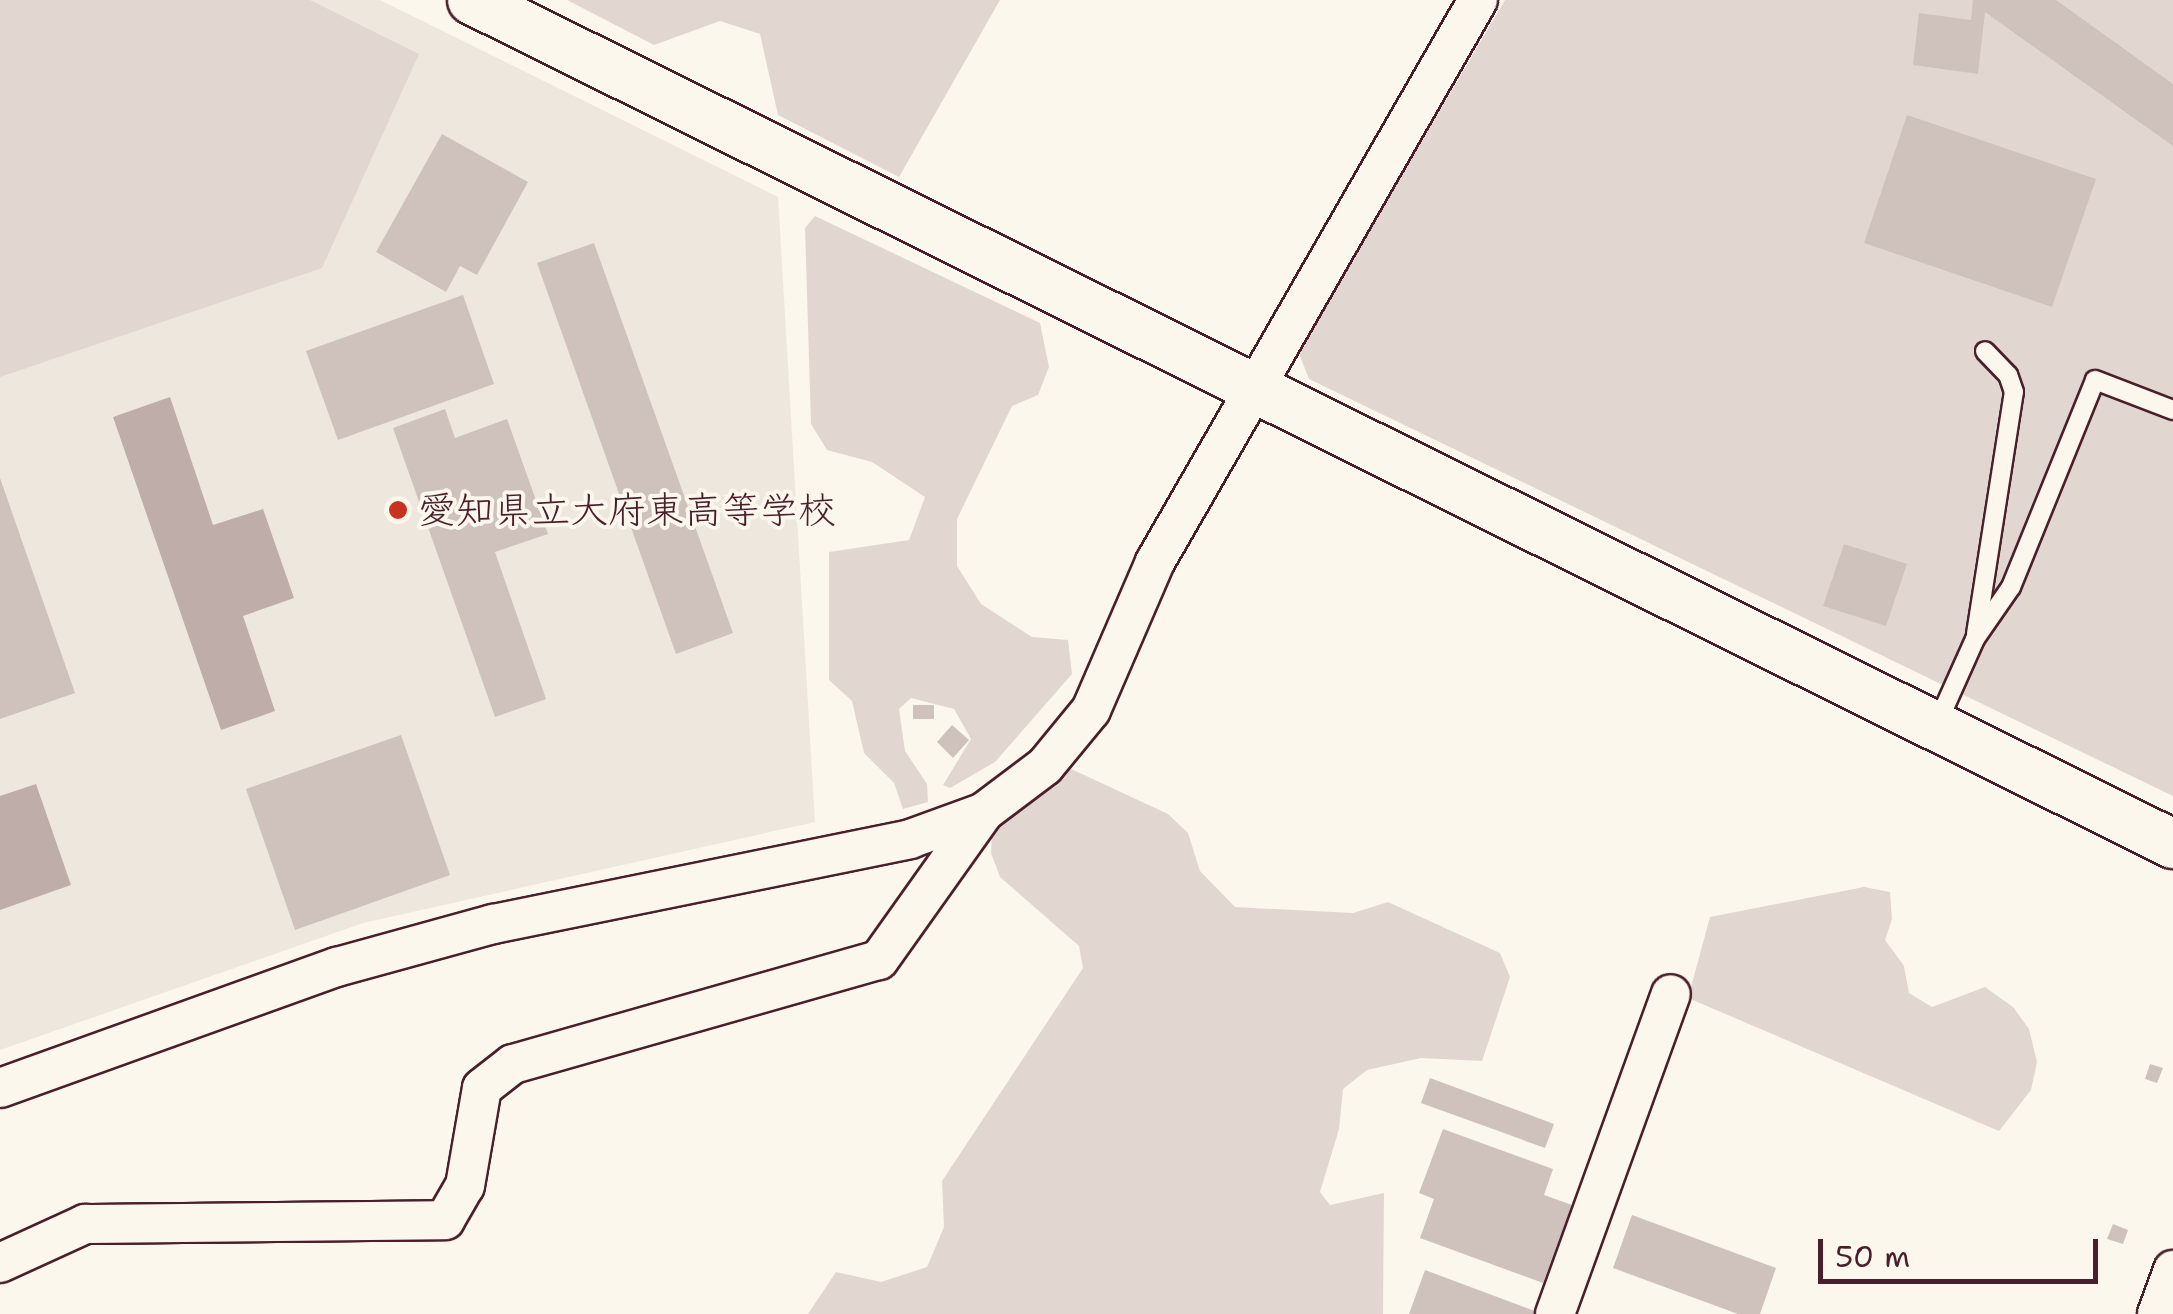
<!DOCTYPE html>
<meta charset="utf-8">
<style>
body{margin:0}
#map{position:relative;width:2173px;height:1314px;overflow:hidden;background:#fbf7ec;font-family:"Shantell Sans","Klee One",sans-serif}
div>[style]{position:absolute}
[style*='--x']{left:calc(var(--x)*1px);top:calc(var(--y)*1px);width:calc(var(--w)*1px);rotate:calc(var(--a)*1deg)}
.built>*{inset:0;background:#eee7de}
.green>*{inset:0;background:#e2d7d0}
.water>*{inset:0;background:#bfadaa}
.building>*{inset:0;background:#cfc2bc}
.roads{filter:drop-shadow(2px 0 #4a1f2b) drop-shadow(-2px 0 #4a1f2b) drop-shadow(0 2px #4a1f2b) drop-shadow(0 -2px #4a1f2b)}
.service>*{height:18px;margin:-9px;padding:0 9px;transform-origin:9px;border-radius:9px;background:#fbf7ec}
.minor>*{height:38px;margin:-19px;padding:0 19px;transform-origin:19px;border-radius:19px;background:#fbf7ec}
.tertiary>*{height:48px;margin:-24px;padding:0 24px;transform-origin:24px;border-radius:24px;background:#fbf7ec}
.dots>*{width:28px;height:28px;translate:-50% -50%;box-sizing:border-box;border:5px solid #fbf7ec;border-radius:50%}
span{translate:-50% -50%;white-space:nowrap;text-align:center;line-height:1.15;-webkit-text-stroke:8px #fbf7ec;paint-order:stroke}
.poi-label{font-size:38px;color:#4a1f2b}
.left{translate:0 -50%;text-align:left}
.scale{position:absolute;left:1818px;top:1239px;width:280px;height:45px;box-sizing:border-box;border:5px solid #4a1f2b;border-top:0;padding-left:12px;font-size:30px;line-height:35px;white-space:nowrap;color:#4a1f2b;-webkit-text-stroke:8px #fbf7ec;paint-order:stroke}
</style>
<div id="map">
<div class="built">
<i style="clip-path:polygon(0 0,380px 0,778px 197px,815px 822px,363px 923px,0 1050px)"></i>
</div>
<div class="green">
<i style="clip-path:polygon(0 0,310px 0,419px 54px,322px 268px,0 377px)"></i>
<i style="clip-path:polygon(567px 0,1000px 0,899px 177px,778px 115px,760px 34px,720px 21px,654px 45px)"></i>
<i style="clip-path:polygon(1505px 0,2173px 0,2173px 796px,1309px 379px,1298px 351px)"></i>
<i style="clip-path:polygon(815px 216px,1040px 323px,1049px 367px,1038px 395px,1012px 406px,957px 519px,957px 566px,981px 604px,1032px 637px,1068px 640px,1072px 674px,995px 762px,950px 788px,943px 785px,971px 739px,954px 709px,911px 698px,899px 709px,905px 751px,927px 784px,928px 802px,903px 809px,894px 783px,864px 753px,852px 701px,829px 680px,829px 552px,909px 540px,925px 497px,872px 462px,827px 450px,811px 424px,805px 228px)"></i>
<i style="clip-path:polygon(1067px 767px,1168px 814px,1188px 833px,1200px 871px,1235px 907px,1353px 913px,1388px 902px,1500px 953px,1510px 977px,1482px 1061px,1421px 1058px,1367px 1070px,1343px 1089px,1339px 1129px,1320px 1192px,1330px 1205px,1384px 1193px,1383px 1314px,808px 1314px,836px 1272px,881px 1282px,927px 1267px,944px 1227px,942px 1181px,1083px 968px,1079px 946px,1000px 877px,991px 853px,992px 832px)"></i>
<i style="clip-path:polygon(1864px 887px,1890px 892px,1892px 919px,1885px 940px,1904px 966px,1909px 993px,1932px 1007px,1985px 987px,2013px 1007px,2029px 1029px,2037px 1062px,2031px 1090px,1999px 1131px,1688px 998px,1710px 917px)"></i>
</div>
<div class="water">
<i style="clip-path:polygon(170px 397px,213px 525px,263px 509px,294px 598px,243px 616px,275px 711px,221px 730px,113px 417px)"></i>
<i style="clip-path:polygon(36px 784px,71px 885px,0 910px,0 796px)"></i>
</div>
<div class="building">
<i style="clip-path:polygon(1973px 0,2056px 0,2173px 84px,2173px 146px,1985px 12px,1978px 74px,1913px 65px,1919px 13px,1971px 20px)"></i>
<i style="clip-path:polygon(1907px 115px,2096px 179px,2052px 307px,1864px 243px)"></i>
<i style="clip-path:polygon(442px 134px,528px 182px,477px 275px,460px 266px,446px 292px,376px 252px)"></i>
<i style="clip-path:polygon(594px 243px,733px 633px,676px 654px,537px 263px)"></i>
<i style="clip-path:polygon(463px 295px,494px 384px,338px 440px,306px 351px)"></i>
<i style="clip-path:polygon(445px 409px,455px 438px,507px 419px,548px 534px,495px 552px,546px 699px,495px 717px,393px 428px)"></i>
<i style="clip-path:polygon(0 478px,75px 693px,0 719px)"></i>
<i style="clip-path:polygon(1844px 544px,1907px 564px,1886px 626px,1823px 606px)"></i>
<i style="clip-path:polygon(913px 705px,934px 705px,934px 719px,913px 719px)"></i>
<i style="clip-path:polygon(952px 725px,969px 740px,953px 758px,937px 742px)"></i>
<i style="clip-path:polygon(401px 735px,450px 875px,295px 930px,246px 789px)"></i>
<i style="clip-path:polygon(2150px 1064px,2163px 1068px,2157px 1083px,2145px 1079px)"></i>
<i style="clip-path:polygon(1430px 1078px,1554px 1124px,1545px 1148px,1421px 1103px)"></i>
<i style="clip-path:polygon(1443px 1129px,1553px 1169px,1544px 1195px,1572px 1205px,1543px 1283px,1420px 1238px,1434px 1199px,1419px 1193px)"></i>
<i style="clip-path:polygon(1632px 1215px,1776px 1268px,1760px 1314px,1738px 1314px,1613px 1268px)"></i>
<i style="clip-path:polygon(2113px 1224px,2128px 1230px,2123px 1244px,2107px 1239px)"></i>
<i style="clip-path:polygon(1425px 1270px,1543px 1314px,1409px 1314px)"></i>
</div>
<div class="roads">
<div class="service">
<i style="--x:1976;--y:634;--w:245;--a:-81.1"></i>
<i style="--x:2014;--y:392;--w:18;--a:-109"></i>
<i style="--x:2008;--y:375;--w:33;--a:-134"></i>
<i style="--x:1937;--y:724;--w:93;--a:-65.9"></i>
<i style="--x:1975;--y:639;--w:63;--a:-55.3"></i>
<i style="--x:2011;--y:587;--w:223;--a:-67.9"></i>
<i style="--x:2095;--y:380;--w:84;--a:21"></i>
</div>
<div class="minor">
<i style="--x:0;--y:1088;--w:358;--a:-19.8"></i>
<i style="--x:337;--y:967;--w:162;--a:-15.4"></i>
<i style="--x:493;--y:924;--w:426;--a:-11.5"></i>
<i style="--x:910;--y:839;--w:79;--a:-20"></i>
<i style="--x:984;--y:812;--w:76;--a:-37"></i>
<i style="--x:1045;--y:766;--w:72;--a:-50.6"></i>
<i style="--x:1091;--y:710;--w:161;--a:-66.6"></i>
<i style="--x:1155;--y:562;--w:648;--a:-60.11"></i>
<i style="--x:0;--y:1263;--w:94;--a:-24.6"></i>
<i style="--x:85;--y:1224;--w:360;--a:-0.6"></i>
<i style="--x:445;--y:1220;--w:39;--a:-60"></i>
<i style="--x:465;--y:1186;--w:99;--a:-80.2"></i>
<i style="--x:482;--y:1088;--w:39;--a:-38"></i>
<i style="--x:513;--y:1064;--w:380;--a:-15.9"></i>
<i style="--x:879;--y:960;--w:181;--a:-54.6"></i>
<i style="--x:1555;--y:1314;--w:340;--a:-70.1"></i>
<i style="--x:2157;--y:1314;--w:47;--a:-70"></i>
</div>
<div class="tertiary">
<i style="--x:472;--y:0;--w:1899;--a:26.39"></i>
</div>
</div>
<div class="dots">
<i style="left:398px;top:510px;background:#c8321e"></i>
</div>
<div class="poi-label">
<span class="left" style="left:418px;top:510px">愛知県立大府東高等学校</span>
</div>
<div class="scale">50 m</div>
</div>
